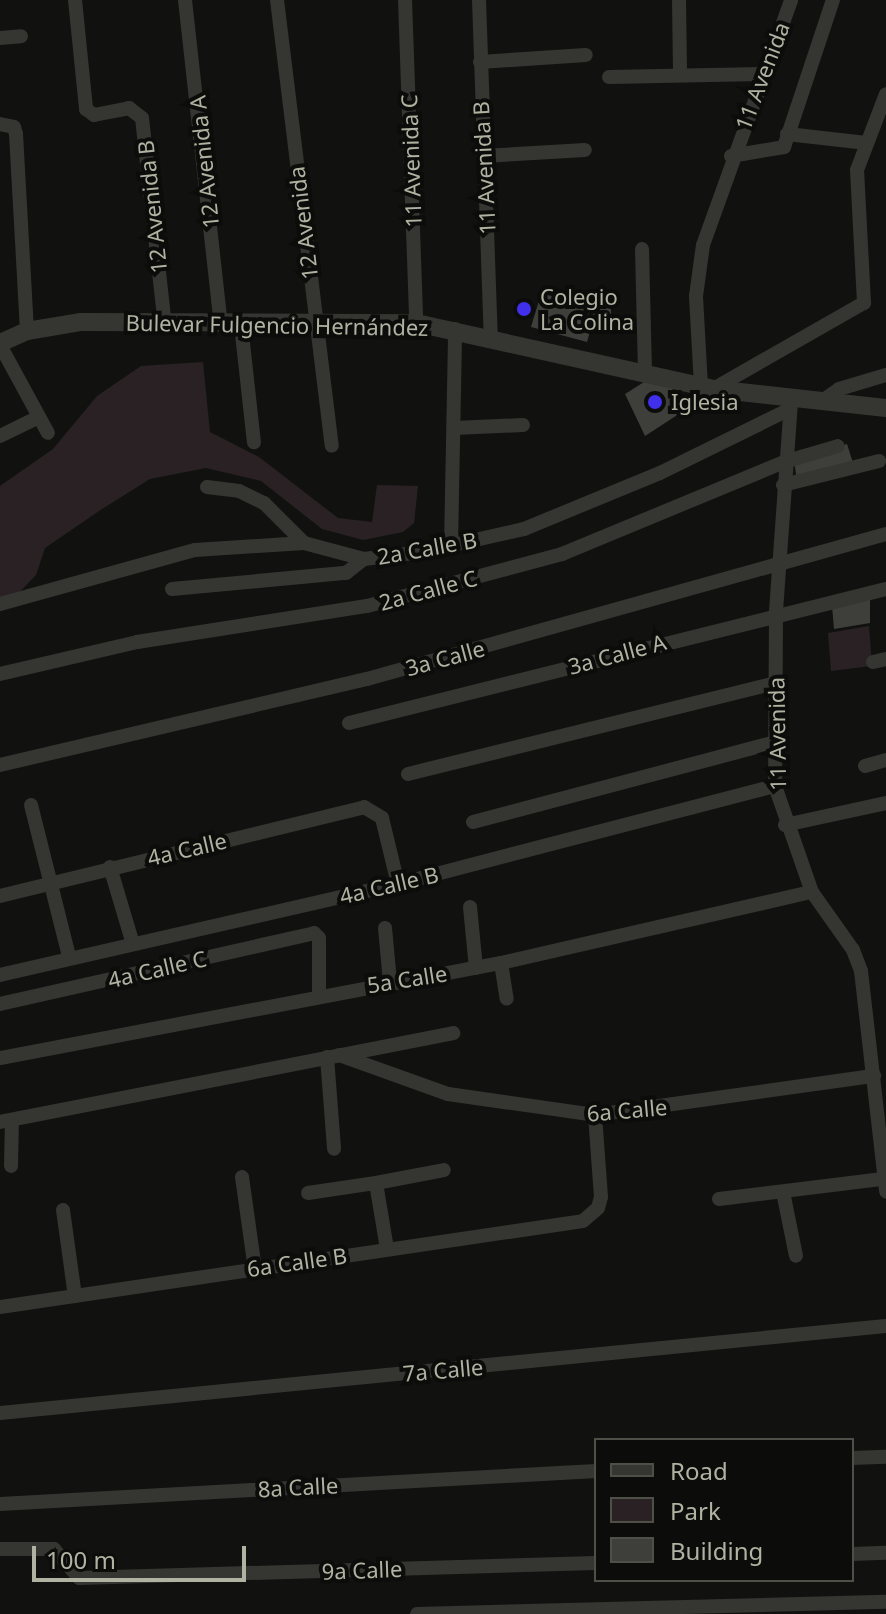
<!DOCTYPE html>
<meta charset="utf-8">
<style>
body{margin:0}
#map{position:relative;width:886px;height:1614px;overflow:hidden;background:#111210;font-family:"Noto Sans",sans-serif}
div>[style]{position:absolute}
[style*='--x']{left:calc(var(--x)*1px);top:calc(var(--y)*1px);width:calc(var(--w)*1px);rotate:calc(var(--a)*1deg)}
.green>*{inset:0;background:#292124}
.building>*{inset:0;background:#3e3f3a}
.minor>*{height:14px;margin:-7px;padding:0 7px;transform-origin:7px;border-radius:7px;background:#353631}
.tertiary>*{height:18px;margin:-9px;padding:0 9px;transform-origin:9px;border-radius:9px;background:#353631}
.dots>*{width:22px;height:22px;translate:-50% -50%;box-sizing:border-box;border:4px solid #0c0d0b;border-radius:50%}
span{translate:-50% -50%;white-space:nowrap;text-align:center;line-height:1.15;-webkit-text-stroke:8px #0c0d0b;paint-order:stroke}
.street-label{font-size:22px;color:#b0b2a2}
.poi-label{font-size:22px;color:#b0b2a2}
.left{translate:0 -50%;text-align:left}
.legend{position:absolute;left:594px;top:1438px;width:260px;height:144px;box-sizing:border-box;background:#0c0d0b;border:2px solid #4e4f47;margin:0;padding:10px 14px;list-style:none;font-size:24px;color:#b0b2a2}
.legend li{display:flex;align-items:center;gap:16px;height:40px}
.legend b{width:40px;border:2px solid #4e4f47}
.scale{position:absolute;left:32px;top:1546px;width:214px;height:36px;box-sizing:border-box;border:4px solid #b0b2a2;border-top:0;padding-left:10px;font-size:24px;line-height:28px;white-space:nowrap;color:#b0b2a2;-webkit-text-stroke:6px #0c0d0b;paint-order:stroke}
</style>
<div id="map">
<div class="green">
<i style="clip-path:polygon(203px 362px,210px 432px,259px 457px,338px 518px,372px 522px,377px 485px,418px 486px,414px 523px,403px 532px,363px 540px,322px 529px,261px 481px,206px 468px,150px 479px,102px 509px,45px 548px,36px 575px,14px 598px,0 602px,0 486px,53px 449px,97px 396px,141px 366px)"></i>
<i style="clip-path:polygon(869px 626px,872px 666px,831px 671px,828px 633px)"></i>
</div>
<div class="building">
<i style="clip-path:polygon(541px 294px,598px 304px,587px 342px,531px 327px)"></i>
<i style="clip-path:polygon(600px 307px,611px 307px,611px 328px,596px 326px)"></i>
<i style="clip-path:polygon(652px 377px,668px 382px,685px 410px,645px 436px,625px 394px)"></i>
<i style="clip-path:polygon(847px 444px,854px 466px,797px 480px,794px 461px)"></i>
<i style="clip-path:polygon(870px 595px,870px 623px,834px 629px,832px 606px)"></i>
</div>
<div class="minor">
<i style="--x:75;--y:0;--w:110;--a:84.2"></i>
<i style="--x:86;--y:109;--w:10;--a:37"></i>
<i style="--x:94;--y:115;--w:36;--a:-11"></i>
<i style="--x:129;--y:108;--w:16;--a:38"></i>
<i style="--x:142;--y:118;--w:208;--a:83.7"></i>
<i style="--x:185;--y:0;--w:327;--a:83.7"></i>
<i style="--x:277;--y:0;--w:449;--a:83"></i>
<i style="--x:405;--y:0;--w:323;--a:88"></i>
<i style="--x:479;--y:0;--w:337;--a:88"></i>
<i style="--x:679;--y:0;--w:74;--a:89.2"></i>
<i style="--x:0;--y:38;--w:21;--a:-5"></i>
<i style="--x:480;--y:62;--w:106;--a:-3.8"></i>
<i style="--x:609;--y:77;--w:153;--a:-1.1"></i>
<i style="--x:0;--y:124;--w:14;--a:12"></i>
<i style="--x:14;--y:127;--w:7;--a:74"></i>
<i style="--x:16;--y:134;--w:197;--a:86.8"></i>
<i style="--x:787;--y:134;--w:80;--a:6.5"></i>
<i style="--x:483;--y:156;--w:102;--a:-3.4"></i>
<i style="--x:731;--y:156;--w:54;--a:-9.6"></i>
<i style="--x:784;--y:147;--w:155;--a:-71.6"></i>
<i style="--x:642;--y:249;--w:123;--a:88.6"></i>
<i style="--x:241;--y:325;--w:118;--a:83.7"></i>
<i style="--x:0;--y:345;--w:100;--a:61.4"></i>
<i style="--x:701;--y:386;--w:90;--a:-93.2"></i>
<i style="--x:696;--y:296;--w:51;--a:-82.2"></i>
<i style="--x:703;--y:245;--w:260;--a:-70.2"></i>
<i style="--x:713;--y:389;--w:174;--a:-29.7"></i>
<i style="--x:864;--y:303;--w:133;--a:-93"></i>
<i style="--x:857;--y:170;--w:81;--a:-69.1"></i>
<i style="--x:822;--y:401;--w:21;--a:-35"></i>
<i style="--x:839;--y:389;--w:49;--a:-16.6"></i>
<i style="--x:791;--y:402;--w:212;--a:94.1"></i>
<i style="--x:776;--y:613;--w:173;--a:90.3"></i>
<i style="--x:775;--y:786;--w:112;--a:70.8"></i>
<i style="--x:812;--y:892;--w:71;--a:54.7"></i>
<i style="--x:853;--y:950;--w:22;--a:69"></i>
<i style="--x:861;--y:971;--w:222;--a:83.5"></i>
<i style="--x:454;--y:428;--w:69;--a:-2.5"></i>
<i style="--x:0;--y:436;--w:43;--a:-26"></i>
<i style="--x:783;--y:485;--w:99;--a:-14"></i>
<i style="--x:207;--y:487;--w:32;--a:7"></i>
<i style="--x:239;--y:491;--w:28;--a:26"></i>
<i style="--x:264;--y:503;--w:57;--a:45"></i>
<i style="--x:451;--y:546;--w:217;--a:-88.9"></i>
<i style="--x:172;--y:589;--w:175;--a:-5.3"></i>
<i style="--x:346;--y:573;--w:23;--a:-38"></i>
<i style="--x:0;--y:604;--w:202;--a:-15.5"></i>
<i style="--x:195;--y:550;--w:109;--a:-3.7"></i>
<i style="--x:304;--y:543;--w:62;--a:14.9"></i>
<i style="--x:364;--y:559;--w:58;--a:-6.9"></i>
<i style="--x:422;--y:552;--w:105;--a:-12.7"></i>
<i style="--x:524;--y:529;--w:147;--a:-22.4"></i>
<i style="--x:660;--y:473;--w:145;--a:-26.2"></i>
<i style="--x:873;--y:662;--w:13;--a:-13"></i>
<i style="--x:0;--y:674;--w:141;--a:-13.1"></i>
<i style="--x:137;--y:642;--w:233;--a:-8.9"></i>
<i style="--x:367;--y:606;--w:202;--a:-14.9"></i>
<i style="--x:562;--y:554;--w:240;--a:-22.5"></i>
<i style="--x:784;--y:462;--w:56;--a:-16.5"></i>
<i style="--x:349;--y:723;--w:553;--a:-14.01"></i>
<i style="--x:0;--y:765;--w:377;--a:-13.2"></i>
<i style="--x:367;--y:679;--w:539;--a:-15.61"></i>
<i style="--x:865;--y:766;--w:22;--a:-16"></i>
<i style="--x:408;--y:774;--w:378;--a:-13.9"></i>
<i style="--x:31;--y:805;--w:156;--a:75.9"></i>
<i style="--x:473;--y:822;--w:310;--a:-14.8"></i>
<i style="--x:785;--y:825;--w:103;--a:-12.3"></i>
<i style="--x:110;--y:867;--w:77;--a:73.4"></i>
<i style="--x:0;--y:896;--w:375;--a:-13.7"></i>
<i style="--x:364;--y:807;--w:21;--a:31"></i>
<i style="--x:382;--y:818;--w:68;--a:76.4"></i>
<i style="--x:470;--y:907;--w:61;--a:84.4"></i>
<i style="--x:385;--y:928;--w:54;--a:84.7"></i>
<i style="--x:501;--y:963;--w:36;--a:81"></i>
<i style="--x:0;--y:975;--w:408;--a:-12.9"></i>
<i style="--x:398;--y:884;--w:390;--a:-14.6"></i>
<i style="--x:0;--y:1004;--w:322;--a:-12.7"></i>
<i style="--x:314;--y:933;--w:7;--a:45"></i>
<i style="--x:319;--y:938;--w:56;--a:90"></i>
<i style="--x:339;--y:1055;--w:116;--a:19.7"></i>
<i style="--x:448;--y:1094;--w:148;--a:8.1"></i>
<i style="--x:595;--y:1115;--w:282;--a:-8"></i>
<i style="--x:327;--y:1057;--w:92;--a:85.6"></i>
<i style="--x:0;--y:1058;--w:510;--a:-10.74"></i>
<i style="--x:501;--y:963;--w:319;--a:-12.9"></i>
<i style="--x:0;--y:1122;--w:462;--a:-11.1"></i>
<i style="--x:11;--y:1166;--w:46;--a:-88.8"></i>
<i style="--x:242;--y:1177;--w:93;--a:82"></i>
<i style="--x:376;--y:1183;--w:69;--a:-10.8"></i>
<i style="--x:783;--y:1192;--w:65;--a:78.5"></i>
<i style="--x:308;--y:1193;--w:69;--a:-8.4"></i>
<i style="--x:376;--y:1183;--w:67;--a:80.5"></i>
<i style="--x:719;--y:1199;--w:165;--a:-7"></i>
<i style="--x:63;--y:1210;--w:87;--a:82.1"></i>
<i style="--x:0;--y:1307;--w:589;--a:-8.39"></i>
<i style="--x:583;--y:1221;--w:20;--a:-41"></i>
<i style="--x:598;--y:1208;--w:11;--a:-75"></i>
<i style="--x:601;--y:1197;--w:82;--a:-94.2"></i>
<i style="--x:0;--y:1413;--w:890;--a:-5.61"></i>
<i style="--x:852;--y:1458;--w:34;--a:-2"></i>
<i style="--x:0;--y:1504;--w:597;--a:-3.17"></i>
<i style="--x:0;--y:1549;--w:54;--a:0"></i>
<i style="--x:54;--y:1549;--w:38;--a:49"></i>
<i style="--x:79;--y:1578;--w:517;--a:-1.66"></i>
<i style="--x:852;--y:1554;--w:34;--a:-2"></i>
<i style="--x:417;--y:1614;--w:469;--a:-1.5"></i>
</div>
<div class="tertiary">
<i style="--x:0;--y:343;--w:30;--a:-24"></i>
<i style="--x:27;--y:331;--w:55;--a:-9.5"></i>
<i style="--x:81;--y:322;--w:335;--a:0.2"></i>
<i style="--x:416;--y:323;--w:304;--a:12.5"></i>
<i style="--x:713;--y:389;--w:174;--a:6.3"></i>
</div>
<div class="dots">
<i style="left:524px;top:309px;background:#402feb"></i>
<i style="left:655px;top:402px;background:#402feb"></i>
</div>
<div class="street-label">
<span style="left:762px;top:76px;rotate:-69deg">11 Avenida</span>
<span style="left:411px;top:161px;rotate:-92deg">11 Avenida C</span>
<span style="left:204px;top:162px;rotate:-96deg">12 Avenida A</span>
<span style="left:484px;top:168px;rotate:-93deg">11 Avenida B</span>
<span style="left:152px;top:207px;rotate:-96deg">12 Avenida B</span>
<span style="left:303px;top:223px;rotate:-97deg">12 Avenida</span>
<span style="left:277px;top:325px;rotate:1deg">Bulevar Fulgencio Hernández</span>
<span style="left:427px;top:548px;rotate:-10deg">2a Calle B</span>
<span style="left:428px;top:590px;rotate:-15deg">2a Calle C</span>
<span style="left:617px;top:654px;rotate:-15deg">3a Calle A</span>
<span style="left:445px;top:658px;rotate:-15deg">3a Calle</span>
<span style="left:777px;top:734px;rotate:-91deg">11 Avenida</span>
<span style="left:187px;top:849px;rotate:-13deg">4a Calle</span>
<span style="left:389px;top:885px;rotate:-13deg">4a Calle B</span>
<span style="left:157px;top:969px;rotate:-13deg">4a Calle C</span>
<span style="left:407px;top:979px;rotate:-9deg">5a Calle</span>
<span style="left:627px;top:1110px;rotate:-5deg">6a Calle</span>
<span style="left:297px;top:1262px;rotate:-8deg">6a Calle B</span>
<span style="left:443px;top:1370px;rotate:-5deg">7a Calle</span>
<span style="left:298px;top:1487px;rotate:-3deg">8a Calle</span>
<span style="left:362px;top:1570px;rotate:-2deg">9a Calle</span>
</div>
<div class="poi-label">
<span class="left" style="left:540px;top:309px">Colegio<br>La Colina</span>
<span class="left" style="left:671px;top:402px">Iglesia</span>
</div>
<ul class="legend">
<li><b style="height:10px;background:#353631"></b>Road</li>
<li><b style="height:22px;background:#292124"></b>Park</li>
<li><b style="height:22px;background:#3e3f3a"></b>Building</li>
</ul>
<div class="scale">100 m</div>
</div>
